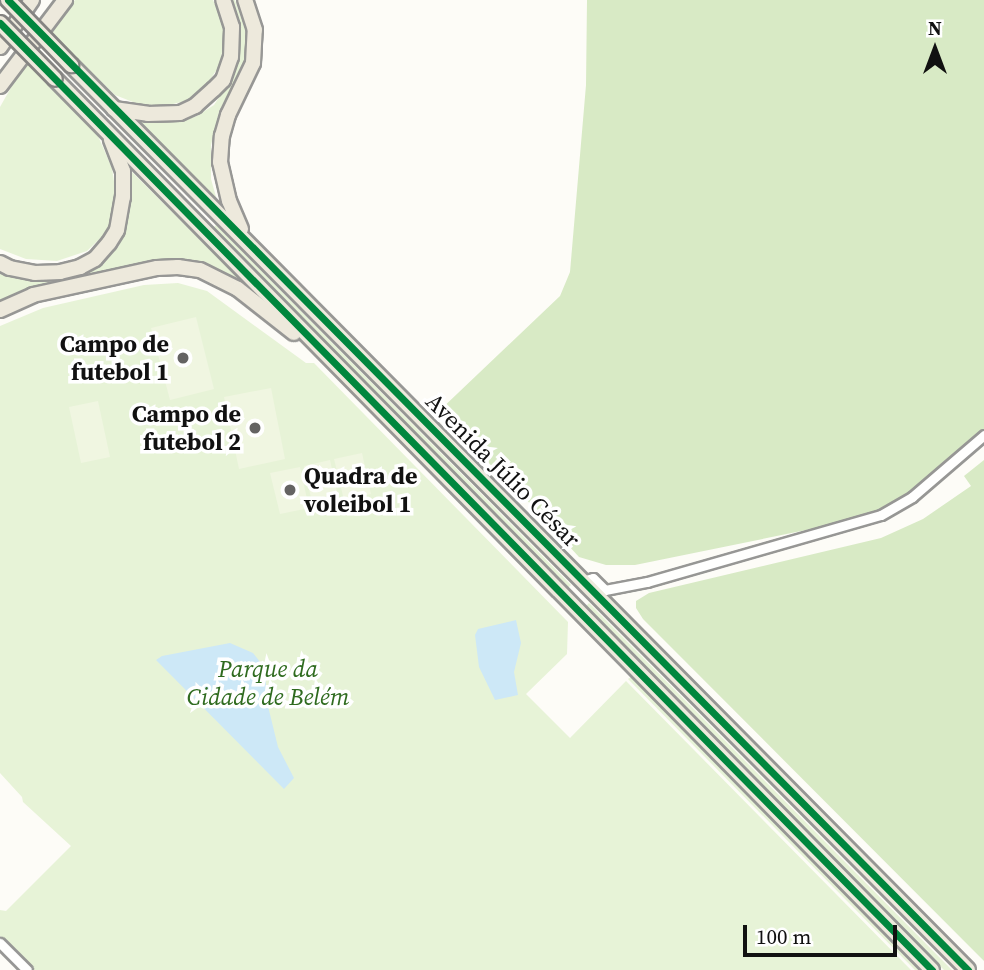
<!DOCTYPE html>
<meta charset="utf-8">
<style>
body{margin:0}
#map{position:relative;width:984px;height:970px;overflow:hidden;background:#fdfcf7;font-family:"Source Serif 4",serif}
div>[style]{position:absolute}
[style*='--x']{left:calc(var(--x)*1px);top:calc(var(--y)*1px);width:calc(var(--w)*1px);rotate:calc(var(--a)*1deg)}
.green>*{inset:0;background:#e7f3d7}
.forest>*{inset:0;background:#d8eac5}
.pitch>*{inset:0;background:#f0f6e1}
.water>*{inset:0;background:#cde8f7}
.roads{filter:drop-shadow(2px 0 #979795) drop-shadow(-2px 0 #979795) drop-shadow(0 2px #979795) drop-shadow(0 -2px #979795)}
.street>*{height:9px;margin:-4.5px;padding:0 4.5px;transform-origin:4.5px;border-radius:4.5px;background:#fffffe}
.primary>*{height:14px;margin:-7px;padding:0 7px;transform-origin:7px;border-radius:7px;background:#ede9dc}
.bridges{filter:drop-shadow(2px 0 #858482) drop-shadow(-2px 0 #858482) drop-shadow(0 2px #858482) drop-shadow(0 -2px #858482)}
.primary-bridge>*{height:14px;margin:-7px;padding:0 7px;transform-origin:7px;border-radius:7px;background:#ede9dc}
.cycleway>*{height:7px;margin:-3.5px;padding:0 3.5px;transform-origin:3.5px;border-radius:3.5px;background:#00873e}
.dots>*{width:19px;height:19px;translate:-50% -50%;box-sizing:border-box;border:4px solid #fff;border-radius:50%}
span{translate:-50% -50%;white-space:nowrap;text-align:center;line-height:1.15;-webkit-text-stroke:7px #fff;paint-order:stroke}
.poi-label{font-size:24px;color:#111;font-weight:700}
.right{translate:-100% -50%;text-align:right}
.left{translate:0 -50%;text-align:left}
.street-label{font-size:24px;color:#111}
.park-label{font-size:24px;color:#2f6b1f;font-style:italic}
.north{position:absolute;left:900px;top:14px;width:70px;height:70px;-webkit-text-stroke:5px #fff;paint-order:stroke;rotate:0deg;font-size:19px;font-weight:700;line-height:28px;text-align:center;color:#111}
.north::after{content:'';display:block;margin:auto;width:24px;height:32px;background:#111;clip-path:polygon(50% 0,100% 100%,50% 72%,0 100%)}
.scale{position:absolute;left:743px;top:925px;width:154px;height:32px;box-sizing:border-box;border:4px solid #111;border-top:0;padding-left:9px;font-size:21px;line-height:24px;white-space:nowrap;color:#111;-webkit-text-stroke:5px #fff;paint-order:stroke}
</style>
<div id="map">
<div class="green">
<i style="clip-path:polygon(75px 0,213px 0,226px 28px,220px 65px,207px 84px,189px 100px,165px 106px,138px 104px,115px 95px,49px 31px)"></i>
<i style="clip-path:polygon(230px 0,235px 0,245px 29px,246px 58px,219px 112px,211px 145px,211px 179px,218px 204px,134px 119px,159px 122px,195px 117px,214px 105px,233px 76px,240px 46px,237px 18px)"></i>
<i style="clip-path:polygon(26px 61px,98px 136px,112px 168px,116px 195px,111px 228px,87px 251px,57px 261px,26px 259px,0 249px,0 107px)"></i>
<i style="clip-path:polygon(130px 170px,240px 280px,190px 263px,150px 263px,16px 293px,0 301px,0 273px,33px 282px,62px 278px,103px 263px,119px 246px,129px 212px)"></i>
<i style="clip-path:polygon(216px 225px,571px 585px,567px 589px,212px 229px)"></i>
<i style="clip-path:polygon(178px 283px,207px 291px,306px 363px,314px 363px,568px 622px,567px 654px,526px 694px,570px 738px,626px 681px,911px 970px,34px 970px,0 936px,0 910px,6px 911px,71px 846px,23px 802px,22px 797px,0 773px,0 326px,43px 308px,144px 285px)"></i>
<i style="clip-path:polygon(589px 603px,952px 970px,944px 970px,585px 607px)"></i>
<i style="clip-path:polygon(631px 677px,921px 970px,915px 970px,628px 679px)"></i>
</div>
<div class="forest">
<i style="clip-path:polygon(587px 0,984px 0,984px 434px,905px 497px,860px 519px,635px 565px,606px 565px,579px 557px,523px 496px,437px 413px,560px 296px,570px 272px,586px 85px)"></i>
<i style="clip-path:polygon(984px 460px,984px 961px,643px 619px,636px 608px,636px 601px,649px 593px,881px 538px,923px 519px,971px 486px,964px 476px)"></i>
</div>
<div class="pitch">
<i style="clip-path:polygon(196px 317px,214px 389px,170px 400px,151px 328px)"></i>
<i style="clip-path:polygon(271px 388px,285px 459px,239px 469px,224px 397px)"></i>
<i style="clip-path:polygon(98px 401px,110px 457px,81px 463px,69px 407px)"></i>
<i style="clip-path:polygon(362px 453px,371px 494px,344px 500px,334px 459px)"></i>
<i style="clip-path:polygon(330px 460px,339px 501px,313px 507px,304px 466px)"></i>
<i style="clip-path:polygon(300px 467px,309px 508px,280px 514px,270px 473px)"></i>
</div>
<div class="water">
<i style="clip-path:polygon(516px 620px,521px 643px,514px 672px,518px 695px,495px 700px,479px 667px,475px 635px,478px 629px)"></i>
<i style="clip-path:polygon(230px 643px,253px 653px,265px 668px,267px 702px,278px 747px,294px 778px,284px 789px,156px 660px,162px 656px)"></i>
</div>
<div class="roads">
<div class="street">
<i style="--x:585;--y:580;--w:8;--a:-14"></i>
<i style="--x:593;--y:578;--w:17;--a:45"></i>
<i style="--x:605;--y:590;--w:43;--a:-10.8"></i>
<i style="--x:647;--y:582;--w:243;--a:-16"></i>
<i style="--x:881;--y:515;--w:36;--a:-30"></i>
<i style="--x:912;--y:497;--w:95;--a:-40.7"></i>
<i style="--x:0;--y:943;--w:38;--a:45"></i>
</div>
<div class="primary">
<i style="--x:0;--y:47;--w:57;--a:-55.8"></i>
<i style="--x:71;--y:65;--w:1274;--a:45.25"></i>
<i style="--x:55;--y:79;--w:1250;--a:45.45"></i>
<i style="--x:0;--y:86;--w:108;--a:-52.9"></i>
<i style="--x:114;--y:109;--w:34;--a:8"></i>
<i style="--x:148;--y:114;--w:32;--a:-2"></i>
<i style="--x:180;--y:113;--w:17;--a:-25"></i>
<i style="--x:195;--y:106;--w:25;--a:-42"></i>
<i style="--x:214;--y:89;--w:13;--a:-45"></i>
<i style="--x:223;--y:80;--w:24;--a:-71"></i>
<i style="--x:231;--y:57;--w:30;--a:-88"></i>
<i style="--x:232;--y:27;--w:28;--a:-108"></i>
<i style="--x:241;--y:229;--w:30;--a:-113"></i>
<i style="--x:229;--y:201;--w:40;--a:-103"></i>
<i style="--x:220;--y:162;--w:26;--a:-86"></i>
<i style="--x:222;--y:136;--w:22;--a:-74"></i>
<i style="--x:228;--y:115;--w:58;--a:-64.3"></i>
<i style="--x:253;--y:63;--w:33;--a:-87"></i>
<i style="--x:255;--y:30;--w:32;--a:-108"></i>
<i style="--x:0;--y:263;--w:11;--a:27"></i>
<i style="--x:10;--y:268;--w:25;--a:11"></i>
<i style="--x:35;--y:273;--w:25;--a:-2"></i>
<i style="--x:60;--y:272;--w:21;--a:-14"></i>
<i style="--x:80;--y:267;--w:17;--a:-28"></i>
<i style="--x:95;--y:259;--w:21;--a:-49"></i>
<i style="--x:109;--y:243;--w:15;--a:-58"></i>
<i style="--x:117;--y:230;--w:34;--a:-80"></i>
<i style="--x:123;--y:197;--w:26;--a:-90"></i>
<i style="--x:123;--y:171;--w:34;--a:-111"></i>
<i style="--x:0;--y:310;--w:36;--a:-24"></i>
<i style="--x:33;--y:295;--w:127;--a:-12.3"></i>
<i style="--x:157;--y:268;--w:21;--a:-3"></i>
<i style="--x:178;--y:267;--w:22;--a:8"></i>
<i style="--x:200;--y:270;--w:42;--a:26.6"></i>
<i style="--x:238;--y:289;--w:71;--a:38.2"></i>
</div>
</div>
<div class="bridges">
<div class="primary-bridge">
<i style="--x:8;--y:0;--w:91;--a:45.9"></i>
<i style="--x:0;--y:23;--w:78;--a:45.5"></i>
</div>
</div>
<div class="cycleway">
<i style="--x:8;--y:0;--w:1365;--a:45.3"></i>
<i style="--x:0;--y:23;--w:1329;--a:45.46"></i>
</div>
<div class="dots">
<i style="left:183px;top:358px;background:#646362"></i>
<i style="left:255px;top:428px;background:#646362"></i>
<i style="left:290px;top:490px;background:#646362"></i>
</div>
<div class="poi-label">
<span class="right" style="left:169px;top:358px">Campo de<br>futebol 1</span>
<span class="right" style="left:241px;top:428px">Campo de<br>futebol 2</span>
<span class="left" style="left:304px;top:490px">Quadra de<br>voleibol 1</span>
</div>
<div class="street-label">
<span style="left:503px;top:470px;rotate:45deg">Avenida Júlio César</span>
</div>
<div class="park-label">
<span style="left:268px;top:683px">Parque da<br>Cidade de Belém</span>
</div>
<div class="north">N</div>
<div class="scale">100 m</div>
</div>
